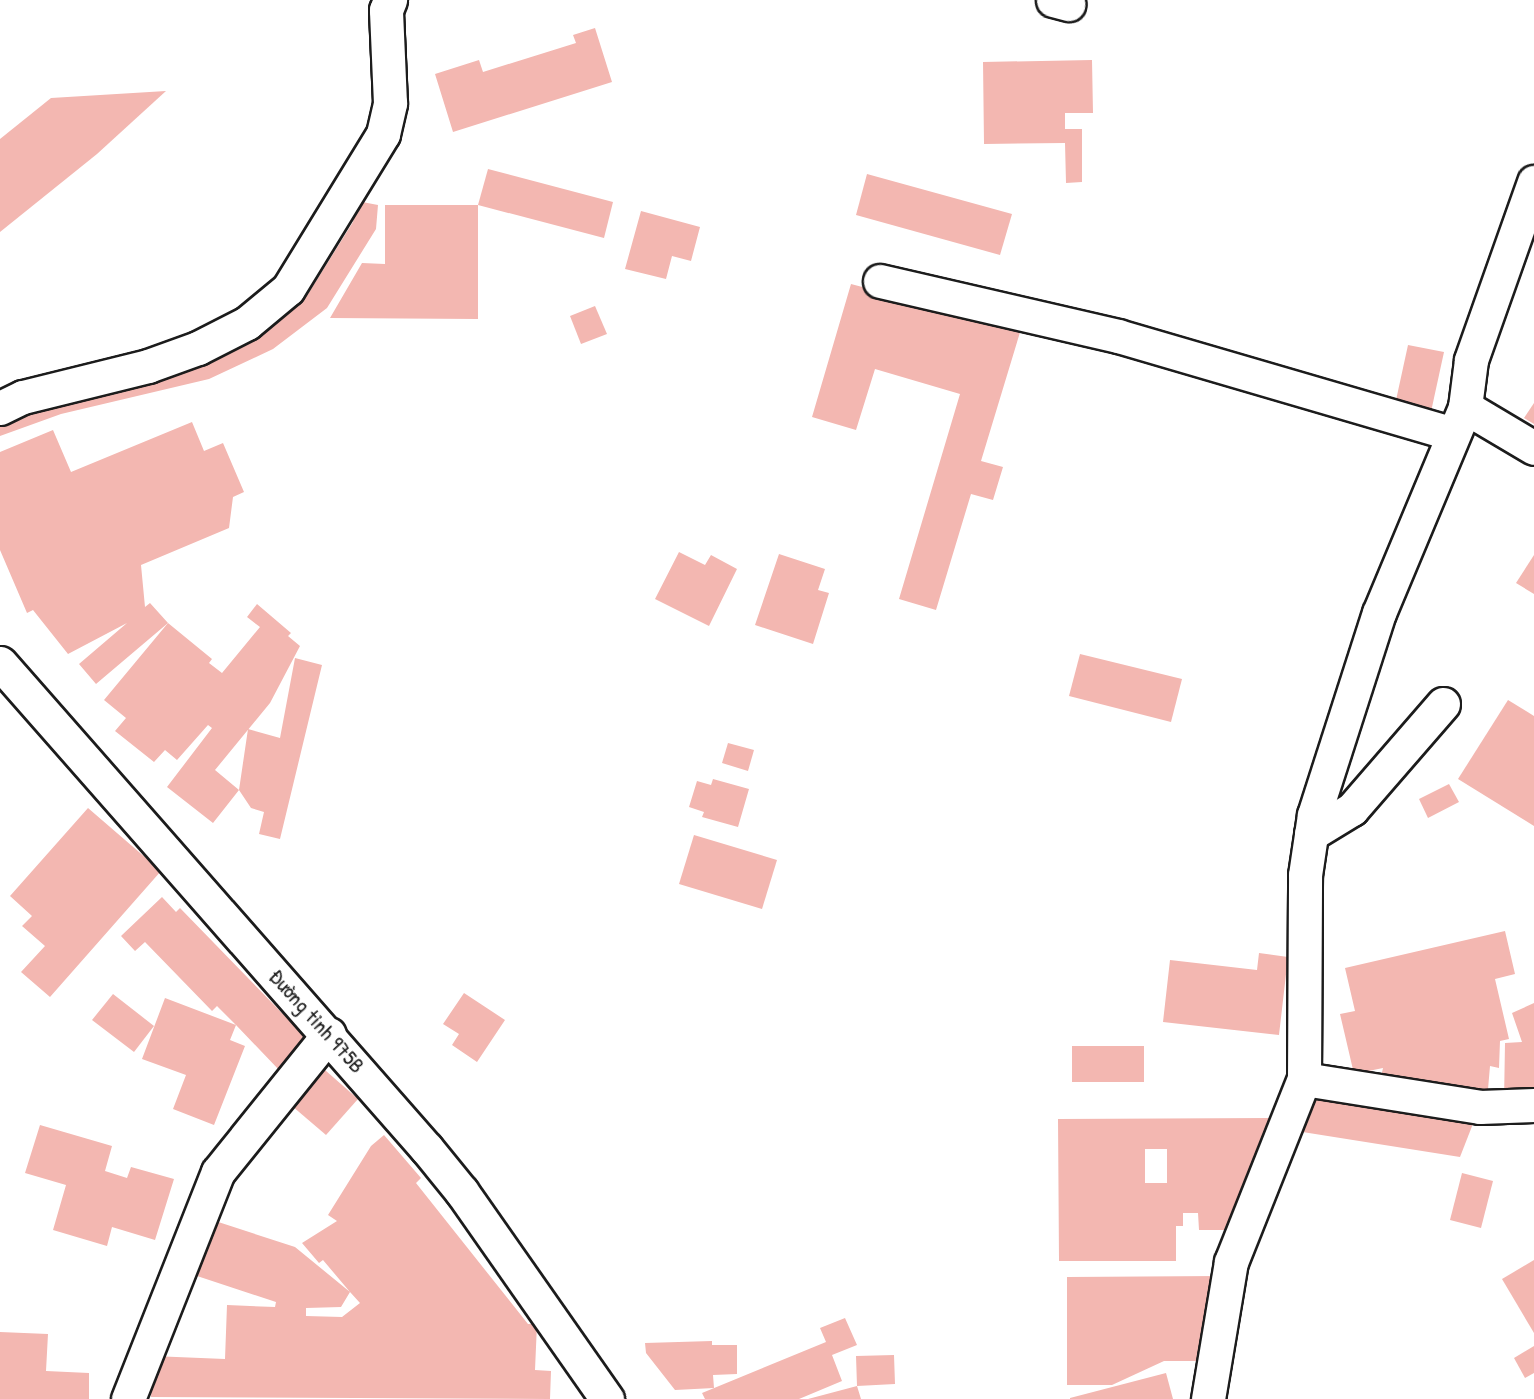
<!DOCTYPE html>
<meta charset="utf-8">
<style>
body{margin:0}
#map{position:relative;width:1534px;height:1399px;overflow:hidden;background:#fff;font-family:"Patrick Hand",sans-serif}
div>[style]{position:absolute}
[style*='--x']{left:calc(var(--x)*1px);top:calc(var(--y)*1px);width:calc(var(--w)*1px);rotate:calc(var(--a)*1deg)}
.building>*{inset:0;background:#f3b7b1}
.roads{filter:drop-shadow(2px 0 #1c1c1c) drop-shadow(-2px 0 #1c1c1c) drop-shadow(0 2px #1c1c1c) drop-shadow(0 -2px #1c1c1c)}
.street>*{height:33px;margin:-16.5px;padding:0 16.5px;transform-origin:16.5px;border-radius:16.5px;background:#fff}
.secondary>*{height:33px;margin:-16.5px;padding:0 16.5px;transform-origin:16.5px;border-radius:16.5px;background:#fff}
span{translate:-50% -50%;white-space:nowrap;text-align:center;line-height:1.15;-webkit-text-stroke:5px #fff;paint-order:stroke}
.street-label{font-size:22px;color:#1c1c1c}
</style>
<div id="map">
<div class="building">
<i style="clip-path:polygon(595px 28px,612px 82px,453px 132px,435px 74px,479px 60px,483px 72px,576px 43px,573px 35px)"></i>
<i style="clip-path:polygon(1092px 60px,1093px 113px,1065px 113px,1065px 129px,1082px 129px,1082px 182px,1066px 183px,1065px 143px,984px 144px,983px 62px)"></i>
<i style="clip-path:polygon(166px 91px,97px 154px,0 232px,0 139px,51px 98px)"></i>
<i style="clip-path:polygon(488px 169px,613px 202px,604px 238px,478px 205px)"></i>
<i style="clip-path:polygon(867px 174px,1012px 214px,1000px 255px,856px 215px)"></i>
<i style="clip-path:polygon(357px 201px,378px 205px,376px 229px,327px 308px,273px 349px,209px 379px,61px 414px,0 436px,0 412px,257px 330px,308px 294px,353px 222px)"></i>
<i style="clip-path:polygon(385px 205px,478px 205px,478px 319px,330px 318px,362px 263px,385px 264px)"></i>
<i style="clip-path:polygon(641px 211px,700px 227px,691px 261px,672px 256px,666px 279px,625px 269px)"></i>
<i style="clip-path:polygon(851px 284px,1021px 329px,981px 461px,1003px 467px,993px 500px,971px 494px,936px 610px,899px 599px,960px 394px,875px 369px,856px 430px,812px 417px)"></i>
<i style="clip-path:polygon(595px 306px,607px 334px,581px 344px,570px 316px)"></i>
<i style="clip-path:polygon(1408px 345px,1444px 352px,1429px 421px,1393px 414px)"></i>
<i style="clip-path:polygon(1534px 403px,1534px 424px,1524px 418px)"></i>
<i style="clip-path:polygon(192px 422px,204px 451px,223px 443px,244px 492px,233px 497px,229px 528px,141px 565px,145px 607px,150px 603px,168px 623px,96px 684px,79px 664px,127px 623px,68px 654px,33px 610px,27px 613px,0 550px,0 452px,53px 430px,71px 472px)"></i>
<i style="clip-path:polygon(679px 552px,705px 565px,711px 555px,737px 569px,709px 626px,655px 599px)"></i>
<i style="clip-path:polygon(779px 554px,825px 569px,818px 590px,829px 593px,813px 644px,755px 625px)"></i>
<i style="clip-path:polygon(1534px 555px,1534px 594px,1516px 583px)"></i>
<i style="clip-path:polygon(257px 604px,291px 633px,288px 636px,300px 646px,270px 703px,215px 770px,239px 790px,213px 823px,167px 787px,212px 728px,208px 725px,177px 760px,165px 750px,154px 762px,115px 731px,126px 718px,104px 700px,168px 623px,212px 659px,209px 663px,222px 673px,260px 627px,247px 617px)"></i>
<i style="clip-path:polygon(1080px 654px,1182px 679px,1171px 722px,1069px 696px)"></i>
<i style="clip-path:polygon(295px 658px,322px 665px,280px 839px,259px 834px,264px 812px,251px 808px,239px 790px,248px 729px,280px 738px)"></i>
<i style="clip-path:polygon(1508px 700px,1534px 716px,1534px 826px,1458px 779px)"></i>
<i style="clip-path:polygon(728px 743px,754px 750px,748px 771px,722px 763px)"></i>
<i style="clip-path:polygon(713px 779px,749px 789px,738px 827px,702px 817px,704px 812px,689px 807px,697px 781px,711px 785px)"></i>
<i style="clip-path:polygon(1449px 784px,1459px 802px,1428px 818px,1419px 799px)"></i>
<i style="clip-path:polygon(88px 808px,161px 871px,50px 997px,21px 972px,45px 946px,22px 926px,32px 916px,10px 896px)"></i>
<i style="clip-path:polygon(694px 835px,777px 860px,762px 909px,679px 884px)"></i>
<i style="clip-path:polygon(162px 897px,176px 912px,180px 908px,310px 1042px,280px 1071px,236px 1025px,230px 1040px,245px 1046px,214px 1125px,173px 1109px,186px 1075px,142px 1059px,165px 998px,236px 1025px,217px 1006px,212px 1011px,145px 942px,135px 951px,121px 936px)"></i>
<i style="clip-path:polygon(1505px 931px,1515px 974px,1495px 979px,1509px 1039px,1500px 1041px,1499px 1068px,1490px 1066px,1487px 1101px,1379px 1086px,1383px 1068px,1354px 1074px,1340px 1014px,1355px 1011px,1345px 968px)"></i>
<i style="clip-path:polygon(1259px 953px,1288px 957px,1279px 1035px,1163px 1022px,1170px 960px,1257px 970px)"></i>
<i style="clip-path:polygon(464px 993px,505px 1020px,477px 1062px,452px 1045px,459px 1034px,443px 1024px)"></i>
<i style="clip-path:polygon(113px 994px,154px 1026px,134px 1052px,92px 1020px)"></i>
<i style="clip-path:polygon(1534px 1003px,1534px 1100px,1504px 1101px,1505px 1043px,1522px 1042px,1512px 1013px)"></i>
<i style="clip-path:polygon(1072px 1046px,1144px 1046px,1144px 1082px,1072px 1082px)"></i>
<i style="clip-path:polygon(317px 1063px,358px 1099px,326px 1135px,285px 1100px)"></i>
<i style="clip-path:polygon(1310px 1091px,1476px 1116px,1460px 1157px,1290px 1130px)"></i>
<i style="clip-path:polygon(evenodd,1269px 1118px,1269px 1148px,1243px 1230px,1199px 1230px,1198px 1213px,1183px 1213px,1183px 1226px,1176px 1226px,1176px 1261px,1059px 1261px,1058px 1119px,1269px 1118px,1145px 1149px,1167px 1149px,1167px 1183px,1145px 1183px,1145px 1149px)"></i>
<i style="clip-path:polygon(40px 1125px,112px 1146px,105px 1171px,127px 1178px,131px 1167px,174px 1179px,155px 1240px,112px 1227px,107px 1246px,53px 1230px,66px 1185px,25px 1173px)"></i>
<i style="clip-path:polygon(evenodd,384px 1135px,421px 1178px,416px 1183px,528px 1324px,537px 1324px,535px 1370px,551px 1371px,550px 1399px,151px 1397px,152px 1356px,225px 1359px,227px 1305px,275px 1307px,276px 1302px,188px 1273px,206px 1218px,295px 1247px,350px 1292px,323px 1260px,319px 1263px,302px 1243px,337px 1221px,328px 1215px,371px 1146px,384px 1135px,350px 1292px,360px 1303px,342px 1317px,306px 1316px,306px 1308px,341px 1307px,350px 1292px)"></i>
<i style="clip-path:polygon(1462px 1173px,1493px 1181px,1481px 1228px,1450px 1220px)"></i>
<i style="clip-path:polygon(1534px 1260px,1534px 1333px,1502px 1279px)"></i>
<i style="clip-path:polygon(1219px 1276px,1208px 1361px,1164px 1361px,1112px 1385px,1067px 1385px,1067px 1277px)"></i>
<i style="clip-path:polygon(845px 1318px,857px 1345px,832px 1355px,842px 1381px,799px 1399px,705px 1399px,702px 1393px,826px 1342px,820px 1328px)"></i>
<i style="clip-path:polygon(0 1332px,48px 1334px,46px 1371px,89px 1373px,89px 1399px,0 1399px)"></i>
<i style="clip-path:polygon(712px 1341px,712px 1345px,737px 1345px,737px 1374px,713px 1375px,714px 1388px,675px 1390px,646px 1353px,645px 1343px)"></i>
<i style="clip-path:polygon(1534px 1346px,1534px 1373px,1525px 1378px,1514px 1358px)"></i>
<i style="clip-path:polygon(894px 1355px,895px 1384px,857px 1386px,861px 1399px,808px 1399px,857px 1386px,856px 1356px)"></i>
<i style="clip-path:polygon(1166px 1373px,1173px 1399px,1070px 1399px,1070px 1398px)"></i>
</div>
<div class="roads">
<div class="street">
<i style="--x:1053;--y:0;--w:16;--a:15"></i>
<i style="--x:880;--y:281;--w:244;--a:13"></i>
<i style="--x:1118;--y:336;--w:349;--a:16.3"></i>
<i style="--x:1465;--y:407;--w:80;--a:30.7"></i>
<i style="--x:0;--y:408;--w:25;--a:-26"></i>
<i style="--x:23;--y:397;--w:129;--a:-13.9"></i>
<i style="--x:148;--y:366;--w:53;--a:-19.8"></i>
<i style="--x:198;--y:348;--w:55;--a:-27"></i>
<i style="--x:247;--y:323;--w:53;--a:-39.7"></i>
<i style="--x:288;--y:289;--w:182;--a:-58.5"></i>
<i style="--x:383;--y:134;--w:32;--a:-77"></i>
<i style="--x:390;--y:103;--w:93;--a:-92.5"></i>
<i style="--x:386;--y:10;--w:11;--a:-68"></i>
<i style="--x:1311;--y:834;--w:48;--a:-31.4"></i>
<i style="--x:1352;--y:809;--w:139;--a:-49.1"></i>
<i style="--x:1304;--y:1079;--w:178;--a:9"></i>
<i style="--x:1480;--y:1107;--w:54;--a:-2.1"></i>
<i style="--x:128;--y:1399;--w:244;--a:-68.4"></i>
<i style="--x:218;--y:1172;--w:177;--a:-51.2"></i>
<i style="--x:1208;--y:1399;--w:139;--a:-80.5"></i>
<i style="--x:1231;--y:1262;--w:197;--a:-68.3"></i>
<i style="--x:1304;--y:1079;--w:204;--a:-89.7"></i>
<i style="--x:1305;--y:875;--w:61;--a:-81.5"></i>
<i style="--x:1314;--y:815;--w:212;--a:-72.2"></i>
<i style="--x:1379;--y:613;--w:223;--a:-67.3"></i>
<i style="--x:1465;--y:407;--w:47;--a:-82.7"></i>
<i style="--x:1471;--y:360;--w:189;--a:-70.5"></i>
</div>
<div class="secondary">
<i style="--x:0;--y:663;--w:647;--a:48.7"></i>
<i style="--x:427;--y:1149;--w:55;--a:50.9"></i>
<i style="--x:462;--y:1192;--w:253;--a:55"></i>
</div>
</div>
<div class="street-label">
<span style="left:317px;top:1021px;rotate:48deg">Đường tỉnh 975B</span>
</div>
</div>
